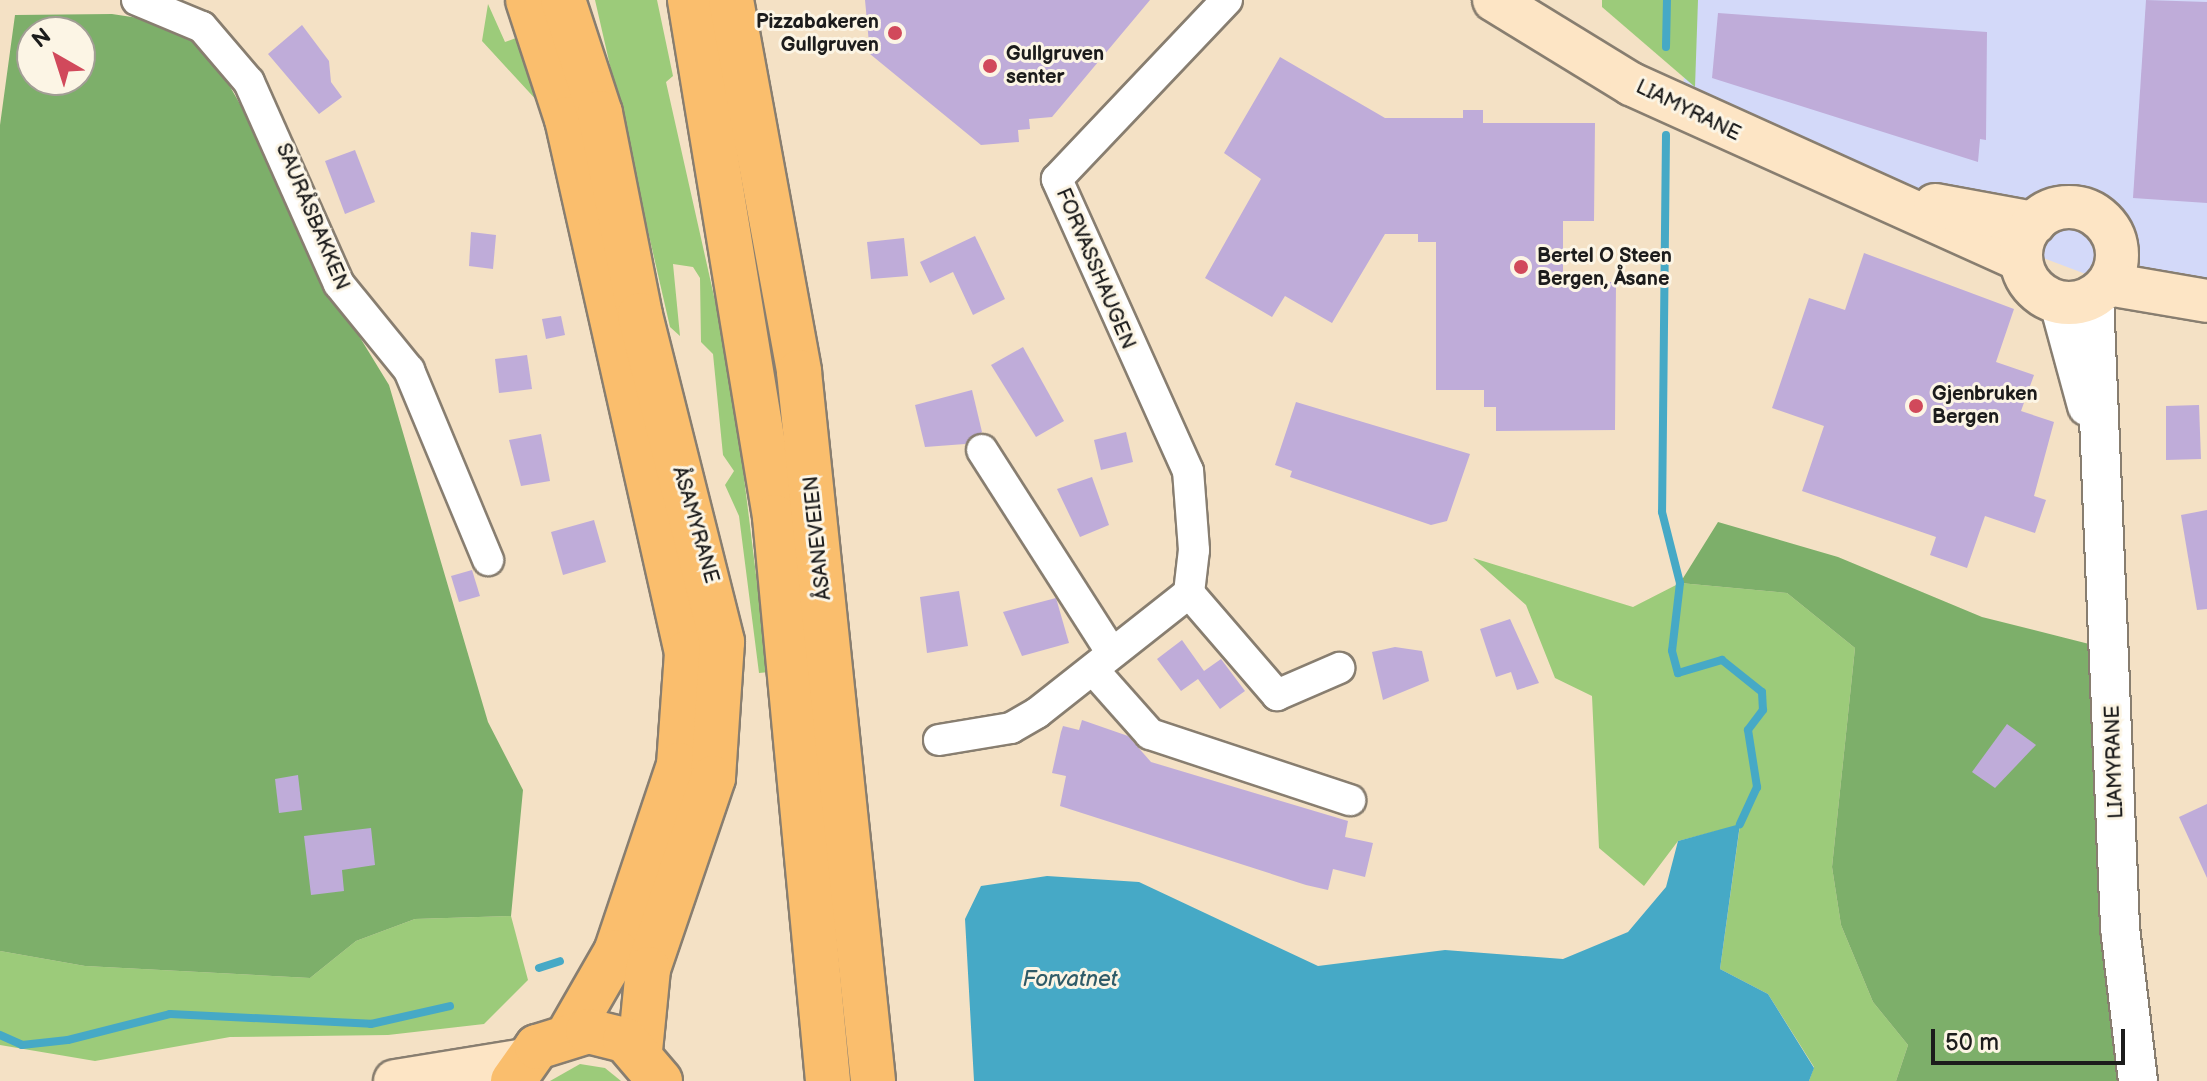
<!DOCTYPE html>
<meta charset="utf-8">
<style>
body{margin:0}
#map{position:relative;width:2207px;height:1081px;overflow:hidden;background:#f4e1c5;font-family:"Balsamiq Sans",sans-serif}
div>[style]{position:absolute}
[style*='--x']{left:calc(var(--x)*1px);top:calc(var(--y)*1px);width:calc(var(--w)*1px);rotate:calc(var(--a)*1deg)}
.built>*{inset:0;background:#d3d9f9}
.green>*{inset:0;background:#9ccb7a}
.forest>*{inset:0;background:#7daf6a}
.water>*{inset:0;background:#46a9c6}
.stream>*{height:8px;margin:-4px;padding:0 4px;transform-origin:4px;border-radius:4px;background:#46a9c6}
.building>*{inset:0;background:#bfacd9}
.roads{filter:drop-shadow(2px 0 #887e70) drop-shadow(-2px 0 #887e70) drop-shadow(0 2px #887e70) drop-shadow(0 -2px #887e70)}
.minor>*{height:30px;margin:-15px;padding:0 15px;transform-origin:15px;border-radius:15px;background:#fff}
.tertiary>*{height:38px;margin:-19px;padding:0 19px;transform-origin:19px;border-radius:19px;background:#fff}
.secondary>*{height:42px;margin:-21px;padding:0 21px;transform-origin:21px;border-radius:21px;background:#fde5c5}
.secondary>.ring{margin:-21px;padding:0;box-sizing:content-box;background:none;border:42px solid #fde5c5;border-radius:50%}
.primary>*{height:44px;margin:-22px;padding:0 22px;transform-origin:22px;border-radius:22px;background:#fabe6d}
.motorway>*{height:44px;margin:-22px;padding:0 22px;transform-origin:22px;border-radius:22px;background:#fabe6d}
.dots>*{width:22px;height:22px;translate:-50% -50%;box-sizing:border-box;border:4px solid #fcf5e5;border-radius:50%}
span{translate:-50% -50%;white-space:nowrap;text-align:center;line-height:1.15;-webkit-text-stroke:6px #fcf5e5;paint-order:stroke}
.poi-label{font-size:20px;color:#1c1c1c;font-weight:700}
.right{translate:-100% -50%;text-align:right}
.left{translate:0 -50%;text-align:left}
.street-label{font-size:20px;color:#1c1c1c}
.water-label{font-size:22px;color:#2f5b68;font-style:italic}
.north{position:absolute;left:16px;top:16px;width:80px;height:80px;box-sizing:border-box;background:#fcf5e5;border:2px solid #a29e95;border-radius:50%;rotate:321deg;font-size:22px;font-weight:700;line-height:32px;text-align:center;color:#1c1c1c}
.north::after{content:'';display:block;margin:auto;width:28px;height:36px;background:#d1495b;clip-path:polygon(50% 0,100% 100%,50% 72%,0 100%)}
.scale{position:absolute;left:1931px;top:1029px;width:194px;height:36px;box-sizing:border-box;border:4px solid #1c1c1c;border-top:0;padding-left:10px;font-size:24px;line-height:28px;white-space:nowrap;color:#1c1c1c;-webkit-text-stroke:6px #fcf5e5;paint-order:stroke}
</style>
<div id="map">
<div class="built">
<i style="clip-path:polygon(1690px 0,2207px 0,2207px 297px,2120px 287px,1956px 225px,1682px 102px)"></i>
</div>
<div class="green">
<i style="clip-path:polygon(595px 0,657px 0,673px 76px,666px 82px,731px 372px,768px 672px,759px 673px,739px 516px,725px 485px,734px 471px,723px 455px,713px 354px,701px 342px,700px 278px,693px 267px,673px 264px,680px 336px,670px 327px)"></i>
<i style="clip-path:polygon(1602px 0,1698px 0,1695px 87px,1602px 7px)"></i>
<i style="clip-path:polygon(488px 4px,505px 42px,516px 38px,547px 99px,540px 104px,482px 41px)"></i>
<i style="clip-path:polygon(1473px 558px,1633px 607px,1680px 583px,1787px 593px,1855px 648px,1832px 867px,1841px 925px,1873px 1002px,1908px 1045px,1896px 1081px,1809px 1081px,1814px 1067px,1768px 994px,1720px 969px,1740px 825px,1678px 841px,1644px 886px,1599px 848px,1592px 696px,1555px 678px,1526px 605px)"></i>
<i style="clip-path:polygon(511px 916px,528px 980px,484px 1024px,388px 1035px,230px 1037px,95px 1061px,0 1045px,0 951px,85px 966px,310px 978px,356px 941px,415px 919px)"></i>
<i style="clip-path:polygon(580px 1064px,605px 1068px,621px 1081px,550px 1081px)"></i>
</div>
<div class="forest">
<i style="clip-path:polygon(evenodd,112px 14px,171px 23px,205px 43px,275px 165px,326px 282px,389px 385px,488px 722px,523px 790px,511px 916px,415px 919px,356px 941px,310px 978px,85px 966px,0 951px,0 125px,15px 15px,112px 14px,32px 32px,80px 32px,80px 80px,32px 80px,32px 32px)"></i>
<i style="clip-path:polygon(1718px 522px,1838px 557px,1982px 617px,2097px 646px,2119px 1081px,1896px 1081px,1908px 1045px,1873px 1002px,1841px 925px,1832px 867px,1855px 648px,1787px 593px,1680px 583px)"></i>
</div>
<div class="water">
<i style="clip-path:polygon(1740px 824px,1720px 969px,1768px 994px,1814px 1068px,1809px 1081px,974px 1081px,965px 919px,981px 886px,1047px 876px,1139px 882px,1318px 966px,1445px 950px,1563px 959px,1628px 932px,1666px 887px,1678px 841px)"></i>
</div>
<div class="stream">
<i style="--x:1666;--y:47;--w:47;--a:-88.8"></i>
<i style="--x:1666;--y:135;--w:377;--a:90.6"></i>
<i style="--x:1662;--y:512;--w:73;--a:75.8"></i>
<i style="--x:1680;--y:583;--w:68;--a:96.7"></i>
<i style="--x:1672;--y:651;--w:23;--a:75"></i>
<i style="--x:1678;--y:673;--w:46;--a:-16.5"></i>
<i style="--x:1722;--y:660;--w:51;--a:38.7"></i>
<i style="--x:1762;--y:692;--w:18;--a:87"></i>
<i style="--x:1763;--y:710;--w:25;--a:127"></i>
<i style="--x:1748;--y:730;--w:58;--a:81"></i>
<i style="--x:1757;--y:787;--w:41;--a:114.7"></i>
<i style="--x:539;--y:968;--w:22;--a:-18"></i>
<i style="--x:0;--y:1035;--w:24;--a:24"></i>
<i style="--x:22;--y:1045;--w:46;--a:-6.2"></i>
<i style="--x:68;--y:1040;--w:105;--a:-14.3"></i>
<i style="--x:170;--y:1014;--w:201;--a:2.8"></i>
<i style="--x:371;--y:1024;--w:81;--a:-12.8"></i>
</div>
<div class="building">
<i style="clip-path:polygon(865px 0,1150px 0,1052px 117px,1029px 119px,1030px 129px,1018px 130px,1019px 142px,981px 145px,870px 54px)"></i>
<i style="clip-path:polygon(2146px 0,2207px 2px,2207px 203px,2133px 198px)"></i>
<i style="clip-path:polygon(1718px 13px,1987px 32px,1986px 140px,1980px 139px,1978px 162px,1712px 78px)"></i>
<i style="clip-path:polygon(302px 25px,329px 61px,331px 82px,342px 97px,319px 114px,268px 54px)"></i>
<i style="clip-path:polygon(1280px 57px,1385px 118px,1463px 118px,1463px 110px,1483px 110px,1483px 123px,1595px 123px,1594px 221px,1563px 221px,1563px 282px,1616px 282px,1615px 430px,1496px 431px,1496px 407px,1484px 407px,1484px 390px,1436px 390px,1436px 242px,1418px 242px,1418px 234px,1385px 234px,1332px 323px,1285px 296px,1272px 317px,1205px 278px,1261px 179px,1224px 153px)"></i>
<i style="clip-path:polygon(355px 150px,375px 202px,345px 214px,325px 161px)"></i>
<i style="clip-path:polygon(471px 232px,496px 235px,493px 269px,469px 266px)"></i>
<i style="clip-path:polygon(975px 236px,1005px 299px,973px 315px,953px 272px,930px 283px,920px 262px)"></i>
<i style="clip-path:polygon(904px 238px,908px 276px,871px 279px,867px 242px)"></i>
<i style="clip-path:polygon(1864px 253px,2014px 309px,1996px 362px,2034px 375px,2021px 411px,2054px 422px,2034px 496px,2046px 500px,2035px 533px,1985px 516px,1967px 568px,1930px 555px,1936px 537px,1802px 491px,1824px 426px,1772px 408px,1809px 298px,1845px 310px)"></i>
<i style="clip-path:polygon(561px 316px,565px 335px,546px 339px,542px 319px)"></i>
<i style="clip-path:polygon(1023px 347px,1064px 421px,1036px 437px,991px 365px)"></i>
<i style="clip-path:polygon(527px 355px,532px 389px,499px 393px,495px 359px)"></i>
<i style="clip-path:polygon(972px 390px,982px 432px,965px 444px,925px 447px,915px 405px)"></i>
<i style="clip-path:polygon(1296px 402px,1470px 454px,1447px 521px,1431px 525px,1290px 477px,1292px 471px,1275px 465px)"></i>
<i style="clip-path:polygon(2199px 405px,2201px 459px,2166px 460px,2166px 406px)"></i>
<i style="clip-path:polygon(1126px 432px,1133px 462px,1101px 470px,1094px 440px)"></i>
<i style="clip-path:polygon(541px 434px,550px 481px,521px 486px,509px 440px)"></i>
<i style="clip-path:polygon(1092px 477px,1109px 525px,1080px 537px,1057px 489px)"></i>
<i style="clip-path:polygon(2207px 510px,2207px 609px,2197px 610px,2181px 515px)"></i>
<i style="clip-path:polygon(594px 520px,606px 562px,563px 575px,551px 532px)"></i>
<i style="clip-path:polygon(472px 570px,480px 596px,459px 602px,451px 576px)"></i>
<i style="clip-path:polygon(959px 591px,968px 646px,927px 653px,920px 597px)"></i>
<i style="clip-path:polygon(1056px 598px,1069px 643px,1022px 656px,1003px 612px)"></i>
<i style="clip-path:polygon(1510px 619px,1539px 683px,1517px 690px,1511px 672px,1496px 677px,1480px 629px)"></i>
<i style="clip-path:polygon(1182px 640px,1204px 671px,1221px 659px,1245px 691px,1220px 709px,1198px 679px,1181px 691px,1157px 659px)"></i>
<i style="clip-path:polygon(1395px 647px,1422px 651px,1429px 681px,1383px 700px,1372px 652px)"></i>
<i style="clip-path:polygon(1082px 720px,1128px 736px,1151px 762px,1348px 821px,1345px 837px,1373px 843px,1365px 877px,1333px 869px,1328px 890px,1306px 885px,1060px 806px,1066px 776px,1052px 773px,1061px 732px,1063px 726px,1079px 730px)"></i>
<i style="clip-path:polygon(2007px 724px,2036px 745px,1995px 788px,1972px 772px)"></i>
<i style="clip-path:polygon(298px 775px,302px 810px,279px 813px,275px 779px)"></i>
<i style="clip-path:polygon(2207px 804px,2207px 878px,2179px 817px)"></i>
<i style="clip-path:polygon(371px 828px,375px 865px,342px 870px,344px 891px,311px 895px,304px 836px)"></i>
</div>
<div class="roads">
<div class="minor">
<i style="--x:137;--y:0;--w:70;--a:22.6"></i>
<i style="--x:202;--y:27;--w:72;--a:49.5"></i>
<i style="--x:249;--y:82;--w:221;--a:66"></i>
<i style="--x:339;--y:284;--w:111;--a:50.9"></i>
<i style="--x:409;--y:370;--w:206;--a:67.4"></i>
<i style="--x:982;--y:450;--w:241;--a:57.4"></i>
<i style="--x:1189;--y:593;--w:135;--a:49.2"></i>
<i style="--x:1277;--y:695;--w:68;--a:-23.5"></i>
<i style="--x:1095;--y:672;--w:83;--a:48.4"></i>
<i style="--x:1150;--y:734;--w:211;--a:18.3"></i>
<i style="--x:939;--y:740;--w:73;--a:-9.5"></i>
<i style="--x:1011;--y:728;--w:30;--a:-30"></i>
<i style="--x:1037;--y:713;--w:194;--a:-38.3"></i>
<i style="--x:1189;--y:593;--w:43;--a:-83.4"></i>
<i style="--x:1194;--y:550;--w:79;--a:-94.3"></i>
<i style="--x:1188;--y:471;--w:320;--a:-114.2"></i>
<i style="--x:1057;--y:179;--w:247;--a:-46.5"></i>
</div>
<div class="tertiary">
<i style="--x:2094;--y:296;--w:633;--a:87.64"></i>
<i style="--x:2120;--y:928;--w:154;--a:83.3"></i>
<i style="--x:2059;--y:303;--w:107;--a:74.8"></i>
</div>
<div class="secondary">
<i style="--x:1494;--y:0;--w:161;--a:31.5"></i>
<i style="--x:1631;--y:84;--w:428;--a:24.3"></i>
<i style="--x:1935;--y:205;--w:101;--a:10.3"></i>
<i class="ring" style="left:2021px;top:207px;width:54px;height:54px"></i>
<i style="--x:2108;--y:284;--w:100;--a:9.7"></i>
<i style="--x:395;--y:1081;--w:131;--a:-9.2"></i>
</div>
<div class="primary">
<i style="--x:528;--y:0;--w:125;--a:71.9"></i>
<i style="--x:567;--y:119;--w:547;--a:77.33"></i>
<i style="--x:687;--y:653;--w:112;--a:94.1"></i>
<i style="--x:679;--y:765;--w:197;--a:108.6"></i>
<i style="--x:616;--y:952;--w:92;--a:119.9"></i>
<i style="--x:563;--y:0;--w:119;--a:71.9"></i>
<i style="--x:600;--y:113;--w:206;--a:78.8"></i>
<i style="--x:640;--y:315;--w:337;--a:75.9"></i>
<i style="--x:722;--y:642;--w:136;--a:93.8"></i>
<i style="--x:713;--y:778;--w:202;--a:108.8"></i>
<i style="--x:648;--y:969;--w:82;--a:95.6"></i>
<i style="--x:513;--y:1081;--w:42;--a:-54.8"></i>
<i style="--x:537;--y:1047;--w:53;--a:-17.4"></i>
<i style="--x:588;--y:1031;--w:38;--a:14"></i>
<i style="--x:625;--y:1040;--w:54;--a:49.5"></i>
</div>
<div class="motorway">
<i style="--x:690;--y:0;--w:524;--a:80.66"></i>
<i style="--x:775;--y:517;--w:566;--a:84.63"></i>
<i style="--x:731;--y:0;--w:378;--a:79.6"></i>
<i style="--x:799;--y:372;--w:713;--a:84.04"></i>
</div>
</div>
<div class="dots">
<i style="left:895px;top:33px;background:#d1495b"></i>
<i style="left:990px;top:66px;background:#d1495b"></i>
<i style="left:1521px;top:267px;background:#d1495b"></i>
<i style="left:1916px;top:406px;background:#d1495b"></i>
</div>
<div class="poi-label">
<span class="right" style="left:879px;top:34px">Pizzabakeren<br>Gullgruven</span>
<span class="left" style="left:1006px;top:66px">Gullgruven<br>senter</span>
<span class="left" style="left:1537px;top:268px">Bertel O Steen<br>Bergen, Åsane</span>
<span class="left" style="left:1932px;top:406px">Gjenbruken<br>Bergen</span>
</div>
<div class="street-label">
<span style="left:1688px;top:111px;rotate:26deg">LIAMYRANE</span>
<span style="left:312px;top:217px;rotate:67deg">SAURÅSBAKKEN</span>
<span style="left:1095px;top:269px;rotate:67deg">FORVASSHAUGEN</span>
<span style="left:695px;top:525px;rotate:74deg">ÅSAMYRANE</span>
<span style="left:818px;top:538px;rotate:-96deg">ÅSANEVEIEN</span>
<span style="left:2115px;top:762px;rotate:-92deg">LIAMYRANE</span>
</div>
<div class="water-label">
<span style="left:1070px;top:980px">Forvatnet</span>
</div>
<div class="north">N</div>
<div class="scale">50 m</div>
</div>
